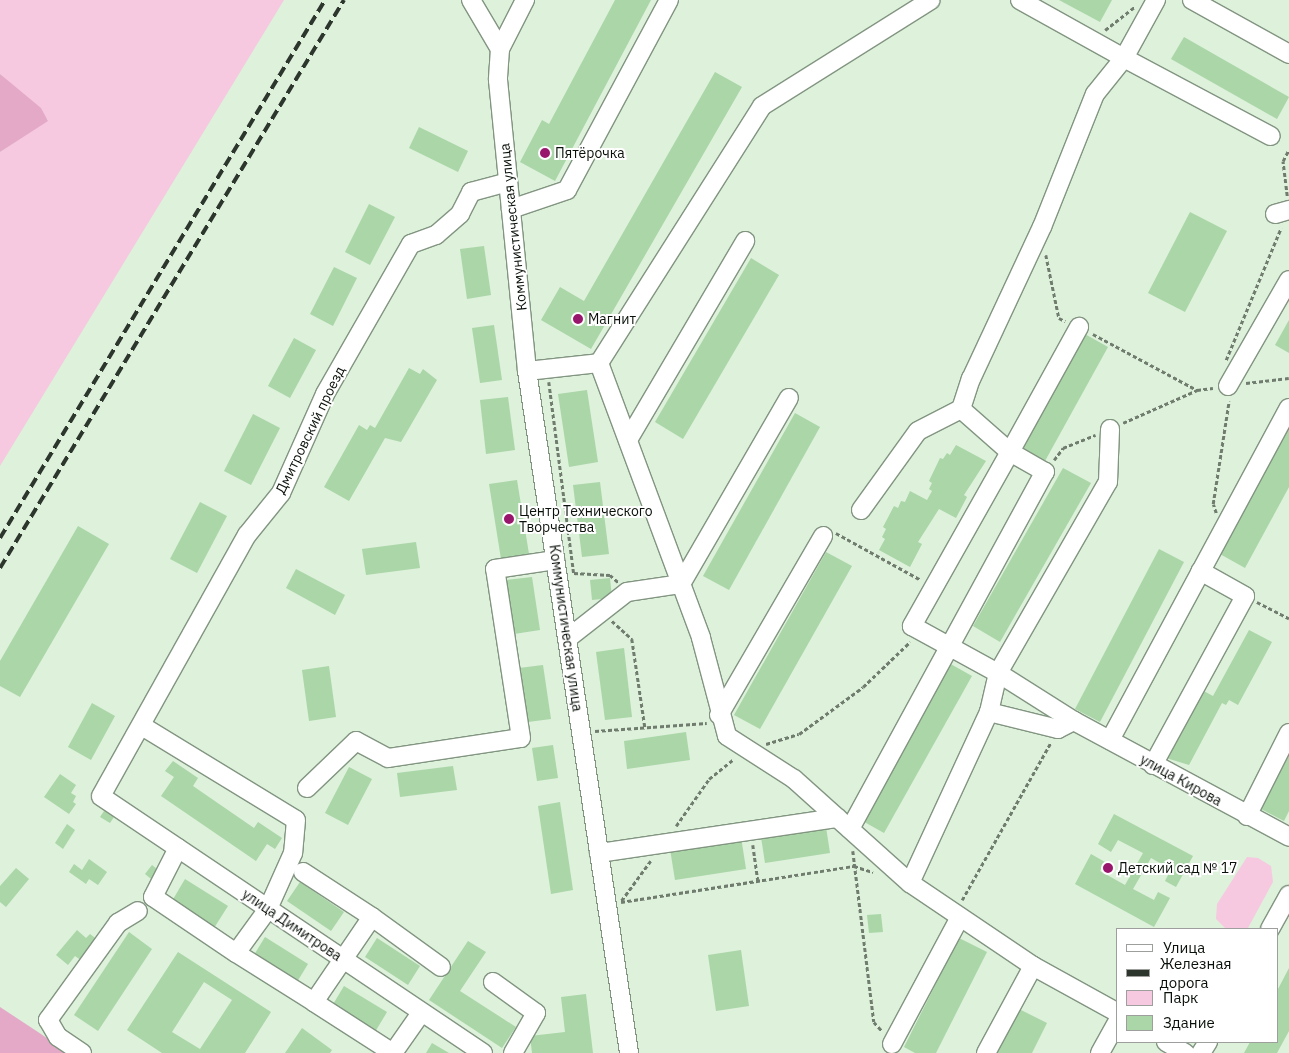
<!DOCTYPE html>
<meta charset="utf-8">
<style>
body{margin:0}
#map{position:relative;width:1289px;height:1053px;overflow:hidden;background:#ddf1db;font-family:"IBM Plex Sans",sans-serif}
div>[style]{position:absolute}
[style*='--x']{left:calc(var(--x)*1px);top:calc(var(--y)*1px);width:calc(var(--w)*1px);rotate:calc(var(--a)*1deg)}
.green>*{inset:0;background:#f6c9e0}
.forest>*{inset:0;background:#e3a9c7}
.building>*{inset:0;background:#aad6a8}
.path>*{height:2.5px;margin-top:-1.25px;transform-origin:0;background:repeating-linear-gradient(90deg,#6f7c6e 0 4px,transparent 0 6.5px)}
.roads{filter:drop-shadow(1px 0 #829581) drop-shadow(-1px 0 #829581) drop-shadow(0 1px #829581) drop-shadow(0 -1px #829581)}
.minor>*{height:18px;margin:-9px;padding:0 9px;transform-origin:9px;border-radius:9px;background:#fff}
.rail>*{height:4px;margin-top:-2px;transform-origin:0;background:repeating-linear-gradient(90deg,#2d362d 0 10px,transparent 0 15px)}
.dots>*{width:14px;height:14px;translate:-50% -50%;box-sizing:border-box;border:2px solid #fff;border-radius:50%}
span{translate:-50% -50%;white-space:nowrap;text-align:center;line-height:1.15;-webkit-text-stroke:4px #fff;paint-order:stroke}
.poi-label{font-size:14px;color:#091009}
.left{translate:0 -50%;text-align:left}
.street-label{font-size:14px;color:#091009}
.legend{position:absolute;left:1116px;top:928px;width:162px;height:115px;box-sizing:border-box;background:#fff;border:1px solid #9d9f9d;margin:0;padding:6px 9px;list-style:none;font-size:15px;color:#091009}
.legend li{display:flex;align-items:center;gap:10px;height:25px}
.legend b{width:25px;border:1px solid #9d9f9d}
</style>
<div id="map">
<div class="green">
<i style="clip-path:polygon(0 0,284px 0,0 466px,0 152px,48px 120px,0 74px)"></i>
<i style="clip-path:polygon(1247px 857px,1258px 858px,1271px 866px,1273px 882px,1248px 928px,1226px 929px,1216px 919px,1217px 904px)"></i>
</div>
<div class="forest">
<i style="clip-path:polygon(0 74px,41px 108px,48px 121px,0 152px)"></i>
<i style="clip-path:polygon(0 1007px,41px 1034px,68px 1053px,0 1053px)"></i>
</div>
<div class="building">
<i style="clip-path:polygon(615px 0,651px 0,555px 181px,520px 162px,542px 120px,549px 124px)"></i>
<i style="clip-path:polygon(1059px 0,1112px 0,1100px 22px)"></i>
<i style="clip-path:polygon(1184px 37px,1289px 97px,1277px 119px,1171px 59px)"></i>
<i style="clip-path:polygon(715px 72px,742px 87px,591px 349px,541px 320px,560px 287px,584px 301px)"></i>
<i style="clip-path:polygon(419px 127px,468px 151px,458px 172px,409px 148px)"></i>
<i style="clip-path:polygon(369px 204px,395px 217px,370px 265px,345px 252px)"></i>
<i style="clip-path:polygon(1190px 212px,1227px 231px,1185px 312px,1148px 293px)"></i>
<i style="clip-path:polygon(484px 246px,491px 295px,467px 299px,460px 249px)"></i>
<i style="clip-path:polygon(751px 258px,779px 275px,683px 439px,655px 422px)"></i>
<i style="clip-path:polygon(334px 267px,357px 278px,333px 326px,310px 314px)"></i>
<i style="clip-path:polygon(1289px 320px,1289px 353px,1275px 345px)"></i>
<i style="clip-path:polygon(494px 325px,502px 380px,480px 383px,472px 328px)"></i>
<i style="clip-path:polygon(1083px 333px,1108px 347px,1045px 461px,1020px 448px)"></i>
<i style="clip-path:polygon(294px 338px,316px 350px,290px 398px,268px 386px)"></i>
<i style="clip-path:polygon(409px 368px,420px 374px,423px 369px,437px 380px,401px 442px,385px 438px,349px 501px,324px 487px,359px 425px,367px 430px,370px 425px,375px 428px)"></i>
<i style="clip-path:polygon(587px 390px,598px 462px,569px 467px,558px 394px)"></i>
<i style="clip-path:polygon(508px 397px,515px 450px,486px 454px,480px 400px)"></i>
<i style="clip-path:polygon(795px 413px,820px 427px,729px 590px,703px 576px)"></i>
<i style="clip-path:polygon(253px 414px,280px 428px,251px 485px,224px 471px)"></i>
<i style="clip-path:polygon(1289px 427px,1289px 487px,1245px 568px,1220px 554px)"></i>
<i style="clip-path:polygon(956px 445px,986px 461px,964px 495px,967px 497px,956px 518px,939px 509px,918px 542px,922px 544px,910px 567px,879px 550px,885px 539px,882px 537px,886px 529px,883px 527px,894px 506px,898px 508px,901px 501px,905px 502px,910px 491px,927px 500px,932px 491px,929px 489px,932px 483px,929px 481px,940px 458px,943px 459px,947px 453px,950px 455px)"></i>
<i style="clip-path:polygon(1063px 468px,1091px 483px,1000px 642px,973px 626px)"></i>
<i style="clip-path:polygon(517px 480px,529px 554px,501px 559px,489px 484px)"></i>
<i style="clip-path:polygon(600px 482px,609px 554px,582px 557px,573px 485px)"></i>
<i style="clip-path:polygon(200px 502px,227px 516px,197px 573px,170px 559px)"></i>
<i style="clip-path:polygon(78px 526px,109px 544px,20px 697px,0 686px,0 661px)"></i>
<i style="clip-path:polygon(416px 542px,420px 568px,366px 575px,362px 549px)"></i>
<i style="clip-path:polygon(1159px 549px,1184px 562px,1100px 722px,1075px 709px)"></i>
<i style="clip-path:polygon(826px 552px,852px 566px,760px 729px,734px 715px)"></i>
<i style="clip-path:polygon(296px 569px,345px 595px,335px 615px,286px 588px)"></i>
<i style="clip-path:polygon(532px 577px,540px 630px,514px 634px,506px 580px)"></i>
<i style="clip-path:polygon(610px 578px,612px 598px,592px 600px,590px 580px)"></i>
<i style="clip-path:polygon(1249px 630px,1272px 642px,1238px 705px,1229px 700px,1226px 705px,1222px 703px,1189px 765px,1163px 757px,1200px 689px,1213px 696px)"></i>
<i style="clip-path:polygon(624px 648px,632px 717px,605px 720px,596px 652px)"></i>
<i style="clip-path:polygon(947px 662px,972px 676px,884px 833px,859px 819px)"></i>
<i style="clip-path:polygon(543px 665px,551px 719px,528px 722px,519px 668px)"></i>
<i style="clip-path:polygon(329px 666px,336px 717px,309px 721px,302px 670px)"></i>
<i style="clip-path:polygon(92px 703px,115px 716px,91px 760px,68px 747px)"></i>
<i style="clip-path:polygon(686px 732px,690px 760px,627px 769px,624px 741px)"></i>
<i style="clip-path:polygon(553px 745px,558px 778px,537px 781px,532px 748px)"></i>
<i style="clip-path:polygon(1289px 755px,1289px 811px,1284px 821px,1261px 809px)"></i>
<i style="clip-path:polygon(173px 761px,198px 778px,193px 786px,254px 828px,258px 822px,282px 838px,275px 849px,267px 844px,256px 861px,161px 796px,174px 777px,165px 771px)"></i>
<i style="clip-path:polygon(453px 766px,457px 790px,400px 797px,397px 773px)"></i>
<i style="clip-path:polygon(349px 767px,372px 779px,348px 825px,325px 813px)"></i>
<i style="clip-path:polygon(60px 774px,76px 785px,71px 793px,76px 796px,73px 802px,76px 804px,69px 814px,44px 797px)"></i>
<i style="clip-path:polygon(560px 802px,573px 890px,551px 894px,538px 806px)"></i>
<i style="clip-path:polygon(108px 805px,118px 811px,110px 823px,100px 817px)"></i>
<i style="clip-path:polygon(1114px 814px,1193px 856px,1176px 887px,1165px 881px,1171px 869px,1151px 858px,1133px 889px,1154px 900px,1158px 892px,1170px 898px,1154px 927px,1075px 884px,1091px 854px,1105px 862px,1100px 871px,1125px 885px,1143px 853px,1118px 840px,1111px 852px,1098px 844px)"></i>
<i style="clip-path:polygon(67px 824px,75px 830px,63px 849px,55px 843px)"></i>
<i style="clip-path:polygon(826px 827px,830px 853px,765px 863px,761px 837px)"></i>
<i style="clip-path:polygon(741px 837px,746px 869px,675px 880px,670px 849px)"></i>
<i style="clip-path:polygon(89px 859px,107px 872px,98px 885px,89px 879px,86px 884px,69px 872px,74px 864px,82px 870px)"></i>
<i style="clip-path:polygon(152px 865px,163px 874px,156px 883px,145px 874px)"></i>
<i style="clip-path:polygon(16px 868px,29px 879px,6px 907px,0 902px,0 886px)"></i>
<i style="clip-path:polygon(185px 879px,228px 906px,214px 928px,172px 901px)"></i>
<i style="clip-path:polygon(300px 882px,344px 912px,331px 931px,287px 901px)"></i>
<i style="clip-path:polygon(881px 914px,883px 932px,869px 933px,867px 915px)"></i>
<i style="clip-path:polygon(77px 930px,86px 938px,90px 934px,99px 941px,82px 961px,75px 956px,68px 965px,56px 955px)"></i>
<i style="clip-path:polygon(129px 932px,152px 949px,98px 1031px,74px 1015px)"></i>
<i style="clip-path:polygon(265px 937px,308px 964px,297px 982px,254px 955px)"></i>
<i style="clip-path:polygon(377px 938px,420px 966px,408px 985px,365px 957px)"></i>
<i style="clip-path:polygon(959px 938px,987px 952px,936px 1053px,915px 1053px,904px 1047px)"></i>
<i style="clip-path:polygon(468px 941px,486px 952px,460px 991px,516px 1027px,502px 1048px,429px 1000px)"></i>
<i style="clip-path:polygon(741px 950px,749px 1006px,716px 1011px,708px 955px)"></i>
<i style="clip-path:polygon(evenodd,178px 952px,271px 1012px,245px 1053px,162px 1053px,127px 1030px,178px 952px,204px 982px,232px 1000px,200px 1049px,172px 1032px,204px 982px)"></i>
<i style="clip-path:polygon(1289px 968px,1289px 1031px,1277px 1053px,1244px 1053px,1250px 1042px,1278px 1042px,1278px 989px)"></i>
<i style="clip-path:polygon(344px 986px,387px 1012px,375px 1032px,332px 1006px)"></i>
<i style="clip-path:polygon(586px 994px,593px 1053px,532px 1053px,530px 1036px,565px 1032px,561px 997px)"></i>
<i style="clip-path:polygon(1019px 1009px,1047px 1023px,1032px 1053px,997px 1053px)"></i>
<i style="clip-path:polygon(302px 1028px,332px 1050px,330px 1053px,285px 1053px)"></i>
<i style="clip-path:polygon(432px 1043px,449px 1053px,426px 1053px)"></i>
</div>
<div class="path">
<i style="--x:1105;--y:30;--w:37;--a:-38"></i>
<i style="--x:1287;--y:196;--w:35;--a:-97"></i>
<i style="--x:1283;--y:161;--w:13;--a:-63"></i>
<i style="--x:1046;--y:255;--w:64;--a:78.3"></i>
<i style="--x:1059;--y:318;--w:7;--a:27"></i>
<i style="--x:1093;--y:334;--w:118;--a:28.3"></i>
<i style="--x:1197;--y:390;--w:16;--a:-7"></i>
<i style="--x:1226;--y:360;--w:143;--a:-67.4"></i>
<i style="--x:549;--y:382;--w:195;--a:82.6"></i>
<i style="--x:1246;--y:383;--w:43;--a:-6.6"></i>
<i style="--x:1123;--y:423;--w:81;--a:-24"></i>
<i style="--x:1054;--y:460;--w:15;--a:-53"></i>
<i style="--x:1063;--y:448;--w:35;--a:-22"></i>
<i style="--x:1216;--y:513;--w:9;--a:-108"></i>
<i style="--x:1213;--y:504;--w:104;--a:-81.2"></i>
<i style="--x:836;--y:533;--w:97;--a:28.9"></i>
<i style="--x:574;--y:573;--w:36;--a:3"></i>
<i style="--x:610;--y:575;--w:11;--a:41"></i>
<i style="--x:1257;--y:602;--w:36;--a:27"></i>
<i style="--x:612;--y:621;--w:27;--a:42"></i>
<i style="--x:632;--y:639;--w:89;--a:81.6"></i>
<i style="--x:595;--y:731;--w:112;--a:-4.1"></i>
<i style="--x:766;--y:744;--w:34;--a:-17"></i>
<i style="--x:799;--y:734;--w:79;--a:-36.3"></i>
<i style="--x:863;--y:687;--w:65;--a:-43.8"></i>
<i style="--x:676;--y:826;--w:57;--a:-54.9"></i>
<i style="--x:709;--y:779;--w:32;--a:-39"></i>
<i style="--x:753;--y:845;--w:35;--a:82"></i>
<i style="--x:853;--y:851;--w:172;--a:83"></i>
<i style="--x:874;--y:1022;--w:12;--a:48"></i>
<i style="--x:651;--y:861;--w:51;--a:126.2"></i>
<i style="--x:621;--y:902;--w:236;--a:-8.8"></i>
<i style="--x:854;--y:866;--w:20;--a:18"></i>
<i style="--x:962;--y:900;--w:181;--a:-60.6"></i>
</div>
<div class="roads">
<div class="minor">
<i style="--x:471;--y:0;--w:57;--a:59.4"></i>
<i style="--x:525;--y:0;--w:55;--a:117"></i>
<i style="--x:500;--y:49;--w:31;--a:94"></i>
<i style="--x:498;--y:80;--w:292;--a:84.3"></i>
<i style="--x:527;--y:371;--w:690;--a:81.49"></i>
<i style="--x:1156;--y:0;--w:66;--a:118.9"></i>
<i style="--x:1124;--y:58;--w:166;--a:28"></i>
<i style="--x:1192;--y:0;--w:111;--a:29.1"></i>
<i style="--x:511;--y:209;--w:59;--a:-18.7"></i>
<i style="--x:567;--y:190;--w:216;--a:-61.8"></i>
<i style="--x:1275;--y:214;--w:15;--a:-16"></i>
<i style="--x:599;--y:363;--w:304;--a:-57.6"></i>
<i style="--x:762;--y:106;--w:199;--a:-32.1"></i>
<i style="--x:527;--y:371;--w:72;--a:-6.3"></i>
<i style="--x:599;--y:363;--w:293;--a:69.6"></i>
<i style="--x:701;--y:638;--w:101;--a:75.1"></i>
<i style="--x:727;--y:736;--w:80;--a:32.7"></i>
<i style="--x:794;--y:779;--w:156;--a:41.9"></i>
<i style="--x:910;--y:883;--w:148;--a:34"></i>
<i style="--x:1033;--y:966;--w:97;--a:28.9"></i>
<i style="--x:1228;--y:386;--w:122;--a:-60.1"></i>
<i style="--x:961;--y:409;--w:65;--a:41.3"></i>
<i style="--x:1010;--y:452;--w:200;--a:119.4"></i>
<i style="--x:912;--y:626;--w:98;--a:28.7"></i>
<i style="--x:998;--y:673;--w:90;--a:32.3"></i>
<i style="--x:1074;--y:721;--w:244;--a:28.3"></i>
<i style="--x:628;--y:440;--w:231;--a:-59.5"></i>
<i style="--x:861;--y:510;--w:97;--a:-54.2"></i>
<i style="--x:918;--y:431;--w:48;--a:-27.1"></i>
<i style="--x:961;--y:409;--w:32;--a:-72"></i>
<i style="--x:971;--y:379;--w:168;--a:-65"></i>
<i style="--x:1042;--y:227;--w:143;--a:-68.3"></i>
<i style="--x:1095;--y:94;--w:46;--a:-51.1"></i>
<i style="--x:1124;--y:58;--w:119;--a:-150.9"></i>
<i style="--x:567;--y:639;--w:76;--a:-38.1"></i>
<i style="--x:627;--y:592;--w:55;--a:-8.4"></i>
<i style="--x:681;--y:584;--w:215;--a:-59.9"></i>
<i style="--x:989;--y:712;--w:71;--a:13.8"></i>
<i style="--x:1058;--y:729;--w:18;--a:-27"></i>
<i style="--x:719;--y:715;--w:207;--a:-59.8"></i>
<i style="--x:142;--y:726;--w:180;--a:31.4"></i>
<i style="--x:296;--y:820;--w:33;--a:95"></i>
<i style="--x:293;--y:853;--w:61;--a:114.1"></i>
<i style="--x:268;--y:909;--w:54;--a:126"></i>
<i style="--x:236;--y:953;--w:100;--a:-146"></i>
<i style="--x:153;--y:897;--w:55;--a:-63"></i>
<i style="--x:1110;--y:740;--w:377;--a:-61.7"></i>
<i style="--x:1153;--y:765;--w:192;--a:-61.4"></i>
<i style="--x:1245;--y:596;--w:51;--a:-150.9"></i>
<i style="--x:307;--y:788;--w:68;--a:-43.8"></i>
<i style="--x:356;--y:741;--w:36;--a:28"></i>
<i style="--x:388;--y:758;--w:134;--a:-8.6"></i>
<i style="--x:521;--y:738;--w:171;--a:-98.7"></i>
<i style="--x:495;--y:569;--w:61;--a:-8.5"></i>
<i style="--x:1247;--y:816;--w:93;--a:-63.2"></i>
<i style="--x:850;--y:829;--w:407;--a:-61.4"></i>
<i style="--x:1045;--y:472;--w:40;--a:-150.3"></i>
<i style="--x:1010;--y:452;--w:143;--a:-61.1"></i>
<i style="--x:599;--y:853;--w:241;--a:-8.4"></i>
<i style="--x:303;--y:872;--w:82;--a:33.1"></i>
<i style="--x:910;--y:883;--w:188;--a:-65.2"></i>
<i style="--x:989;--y:712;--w:40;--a:-77"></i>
<i style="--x:998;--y:673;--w:220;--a:-60.1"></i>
<i style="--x:1108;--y:482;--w:53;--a:-87.8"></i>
<i style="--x:1270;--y:929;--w:39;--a:-61"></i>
<i style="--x:236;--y:953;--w:92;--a:32.1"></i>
<i style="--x:493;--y:982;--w:53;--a:35.8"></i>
<i style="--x:536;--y:1013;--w:46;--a:119.9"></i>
<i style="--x:421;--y:1013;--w:49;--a:125"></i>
<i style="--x:393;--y:1053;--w:94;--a:-147.2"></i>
<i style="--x:314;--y:1002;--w:103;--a:-55.7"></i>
<i style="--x:372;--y:917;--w:85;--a:35.9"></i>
<i style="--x:1166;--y:1042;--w:22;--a:30"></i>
<i style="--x:892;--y:1044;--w:144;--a:-61.8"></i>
<i style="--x:82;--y:1053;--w:29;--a:-146"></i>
<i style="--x:58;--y:1037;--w:20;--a:-120"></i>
<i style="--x:48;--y:1020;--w:120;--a:-54.2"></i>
<i style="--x:118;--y:923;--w:23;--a:-31"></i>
<i style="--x:483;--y:1053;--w:460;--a:-146.1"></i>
<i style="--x:101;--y:796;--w:299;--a:-60.8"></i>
<i style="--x:247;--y:535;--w:54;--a:-51"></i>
<i style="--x:281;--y:493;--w:108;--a:-66"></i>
<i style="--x:325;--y:394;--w:173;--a:-60.2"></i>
<i style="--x:411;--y:244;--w:27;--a:-20"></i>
<i style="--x:436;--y:235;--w:32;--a:-41"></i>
<i style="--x:460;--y:214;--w:25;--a:-63"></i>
<i style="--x:471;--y:192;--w:38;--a:-15"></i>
<i style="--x:986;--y:1053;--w:99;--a:-61.6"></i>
<i style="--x:1100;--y:1053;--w:38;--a:-61"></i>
<i style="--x:1201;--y:1053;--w:13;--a:-58"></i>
</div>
</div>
<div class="rail">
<i style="--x:0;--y:538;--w:629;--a:-58.86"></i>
<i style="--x:0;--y:568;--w:664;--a:-58.8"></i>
</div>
<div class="dots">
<i style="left:545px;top:153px;background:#98166c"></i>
<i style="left:578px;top:319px;background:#98166c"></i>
<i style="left:509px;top:519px;background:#98166c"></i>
<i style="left:1108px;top:868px;background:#98166c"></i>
</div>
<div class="poi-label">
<span class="left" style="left:555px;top:153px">Пятёрочка</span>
<span class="left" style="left:588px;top:319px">Магнит</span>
<span class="left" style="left:519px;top:519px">Центр Технического<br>Творчества</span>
<span class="left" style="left:1118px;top:868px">Детский сад № 17</span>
</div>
<div class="street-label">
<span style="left:513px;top:227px;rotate:-96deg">Коммунистическая улица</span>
<span style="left:310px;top:430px;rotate:-64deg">Дмитровский проезд</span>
<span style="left:566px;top:628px;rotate:82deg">Коммунистическая улица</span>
<span style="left:1181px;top:780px;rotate:29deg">улица Кирова</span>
<span style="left:292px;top:925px;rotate:34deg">улица Димитрова</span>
</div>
<ul class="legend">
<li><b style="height:6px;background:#fff"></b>Улица</li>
<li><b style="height:6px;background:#2d362d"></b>Железная дорога</li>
<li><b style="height:14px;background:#f6c9e0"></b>Парк</li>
<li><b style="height:14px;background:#aad6a8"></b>Здание</li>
</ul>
</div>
